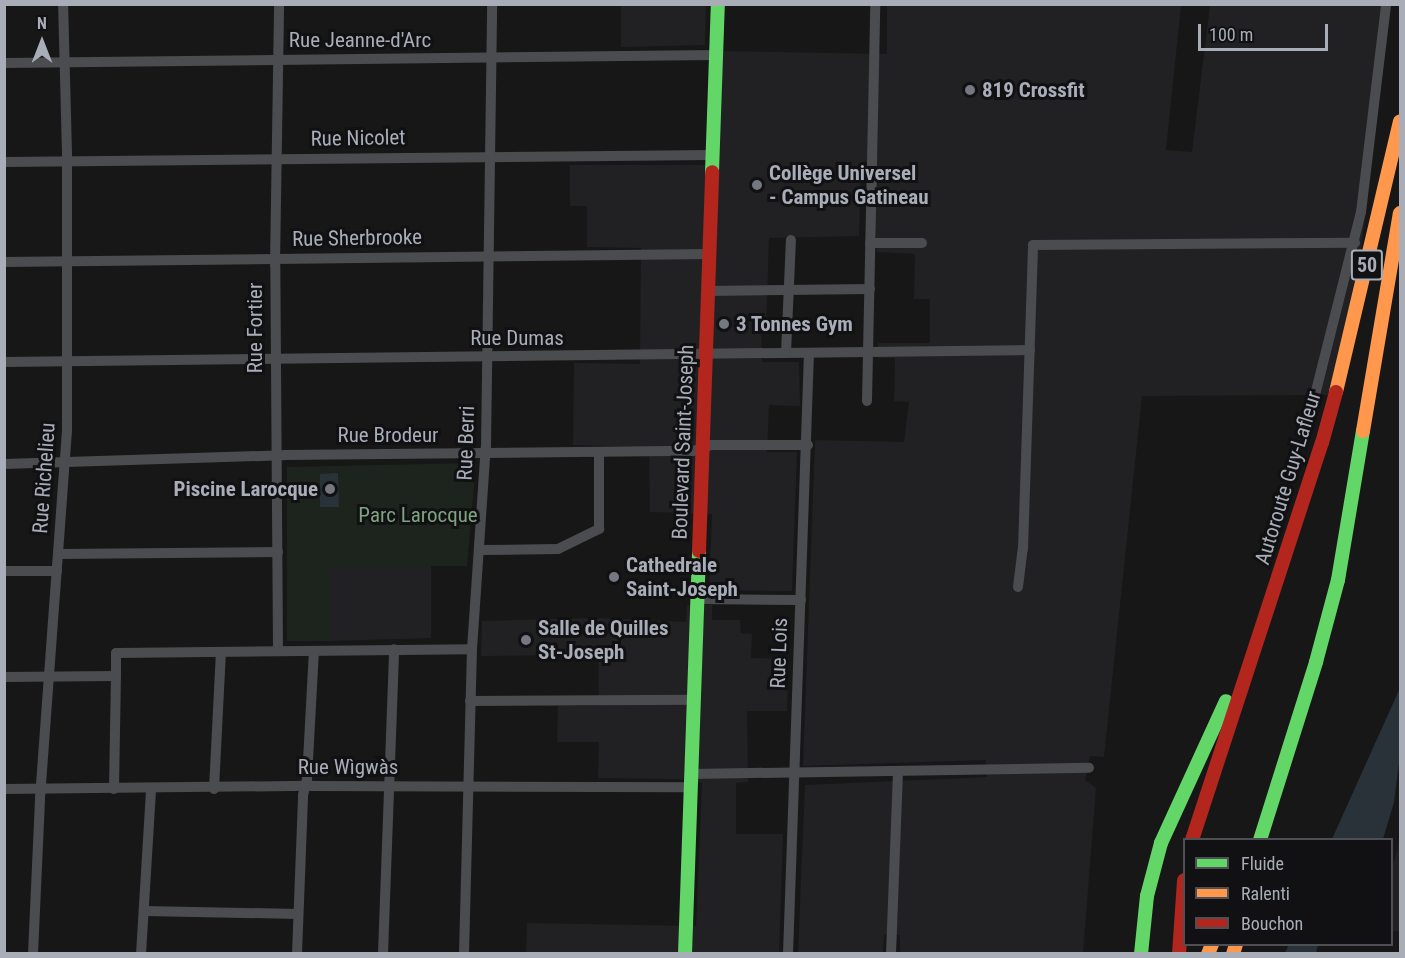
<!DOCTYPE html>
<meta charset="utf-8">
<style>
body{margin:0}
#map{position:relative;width:1405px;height:958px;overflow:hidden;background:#171717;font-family:"Roboto Condensed",sans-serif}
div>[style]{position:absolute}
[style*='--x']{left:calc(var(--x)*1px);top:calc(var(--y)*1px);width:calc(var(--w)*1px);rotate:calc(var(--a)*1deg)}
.built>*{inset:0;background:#212123}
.green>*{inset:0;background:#1d241e}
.water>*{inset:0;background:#2a3239}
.street>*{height:10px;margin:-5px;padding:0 5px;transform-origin:5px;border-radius:5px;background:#4b4c50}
.fast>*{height:14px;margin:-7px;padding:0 7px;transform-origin:7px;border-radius:7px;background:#63d668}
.slow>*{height:14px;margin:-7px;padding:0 7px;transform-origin:7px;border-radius:7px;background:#ff974d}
.jam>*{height:14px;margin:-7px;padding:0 7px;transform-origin:7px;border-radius:7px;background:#b3261e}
.dots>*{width:16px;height:16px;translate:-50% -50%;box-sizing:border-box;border:3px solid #111113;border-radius:50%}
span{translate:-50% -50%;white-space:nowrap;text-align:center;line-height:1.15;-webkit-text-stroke:6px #111113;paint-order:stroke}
.shield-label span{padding:2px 4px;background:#111113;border:2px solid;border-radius:4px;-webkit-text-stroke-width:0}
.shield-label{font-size:20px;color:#a8adb8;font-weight:700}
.street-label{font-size:21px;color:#a8adb8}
.poi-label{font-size:21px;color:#a8adb8;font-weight:700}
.left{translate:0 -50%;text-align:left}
.right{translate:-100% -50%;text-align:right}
.park-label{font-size:21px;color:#7fa381}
.frame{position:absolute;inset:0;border:6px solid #a8adb8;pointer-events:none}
.legend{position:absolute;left:1183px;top:838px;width:210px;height:108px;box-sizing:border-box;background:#111113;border:2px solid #4d4f55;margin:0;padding:8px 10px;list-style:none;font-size:18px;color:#a8adb8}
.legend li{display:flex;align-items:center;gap:12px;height:30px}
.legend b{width:30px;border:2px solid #4d4f55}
.north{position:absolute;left:12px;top:12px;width:60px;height:60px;-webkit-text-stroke:4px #111113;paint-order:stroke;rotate:0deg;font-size:16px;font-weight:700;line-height:24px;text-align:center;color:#a8adb8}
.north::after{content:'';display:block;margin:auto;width:21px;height:27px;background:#a8adb8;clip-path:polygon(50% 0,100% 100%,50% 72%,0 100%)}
.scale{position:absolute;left:1198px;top:24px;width:130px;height:27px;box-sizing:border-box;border:3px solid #a8adb8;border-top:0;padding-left:8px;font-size:18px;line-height:21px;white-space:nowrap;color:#a8adb8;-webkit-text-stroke:4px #111113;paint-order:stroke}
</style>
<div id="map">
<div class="built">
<i style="clip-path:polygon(887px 4px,1181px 5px,1166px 150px,1192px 152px,1210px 5px,1391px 5px,1361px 250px,1331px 395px,1142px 396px,1104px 757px,1090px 756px,1085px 780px,1096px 788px,1083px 953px,900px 953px,900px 935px,884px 934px,883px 953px,798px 953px,805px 785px,987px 777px,986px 760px,803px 766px,815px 440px,904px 442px,909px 402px,894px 401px,895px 358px,878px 358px,878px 343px,930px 343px,930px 299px,914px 299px,915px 254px,877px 252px,871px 161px,861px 162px,859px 236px,769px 238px,766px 327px,761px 327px,762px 362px,799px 362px,800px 406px,769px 405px,767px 452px,797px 452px,792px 591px,709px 590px,712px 514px,650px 512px,649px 447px,573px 445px,574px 363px,640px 364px,641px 248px,587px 247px,587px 206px,570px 206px,570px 165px,711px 165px,716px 51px,887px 54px)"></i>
<i style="clip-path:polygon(621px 5px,706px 5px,705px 45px,621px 47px)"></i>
<i style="clip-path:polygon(330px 566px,431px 566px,431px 638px,330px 641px)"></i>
<i style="clip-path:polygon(687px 605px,712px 605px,712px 620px,740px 620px,741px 633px,752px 634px,751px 658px,789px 659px,787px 711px,747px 711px,748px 782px,736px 783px,736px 834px,783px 834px,779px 953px,526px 953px,527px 923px,696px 926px,702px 783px,679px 779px,598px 778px,599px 742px,557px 742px,558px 706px,599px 706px,598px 651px,560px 652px,560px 655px,481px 656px,482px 621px,594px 618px,686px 622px)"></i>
<i style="clip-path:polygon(1400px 840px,1400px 931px,1392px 931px,1392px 868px)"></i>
</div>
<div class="green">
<i style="clip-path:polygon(476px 463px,467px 566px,330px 566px,330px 641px,287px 641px,287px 467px)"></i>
</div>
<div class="water">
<i style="clip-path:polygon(338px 473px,339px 507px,320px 507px,320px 474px)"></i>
<i style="clip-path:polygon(1400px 688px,1400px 755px,1394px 802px,1383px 839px,1332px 839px)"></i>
<i style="clip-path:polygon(1289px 944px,1318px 944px,1318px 945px,1316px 953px,1285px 953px)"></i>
</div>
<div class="street">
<i style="--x:4;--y:63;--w:712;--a:-0.64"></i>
<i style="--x:4;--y:162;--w:708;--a:-0.57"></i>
<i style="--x:870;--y:243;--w:52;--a:0"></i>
<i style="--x:4;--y:262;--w:705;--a:-0.65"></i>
<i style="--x:708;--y:291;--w:162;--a:-0.7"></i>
<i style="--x:786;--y:353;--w:113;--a:-87.5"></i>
<i style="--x:4;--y:362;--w:1026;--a:-0.67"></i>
<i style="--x:1314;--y:399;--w:193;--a:-75.9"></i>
<i style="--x:1361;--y:212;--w:209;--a:-83.1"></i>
<i style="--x:867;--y:401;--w:397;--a:-88.8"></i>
<i style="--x:4;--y:464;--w:280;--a:-1.8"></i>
<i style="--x:284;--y:455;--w:409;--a:-0.6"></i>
<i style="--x:693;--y:451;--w:20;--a:-18"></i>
<i style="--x:712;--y:445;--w:96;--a:0"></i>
<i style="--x:480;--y:550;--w:78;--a:-0.7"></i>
<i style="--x:558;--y:549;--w:46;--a:-26"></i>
<i style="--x:599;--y:529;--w:77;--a:-90"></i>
<i style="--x:58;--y:554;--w:220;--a:-0.5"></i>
<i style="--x:4;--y:571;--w:53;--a:0"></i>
<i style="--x:1018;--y:587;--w:38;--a:-83"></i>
<i style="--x:1023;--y:549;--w:304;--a:-88.1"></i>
<i style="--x:1033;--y:245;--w:322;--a:-0.4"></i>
<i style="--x:699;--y:599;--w:102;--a:0.6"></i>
<i style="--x:278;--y:651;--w:386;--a:-90.4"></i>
<i style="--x:275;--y:265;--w:261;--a:-89.1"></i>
<i style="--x:4;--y:677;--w:112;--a:-0.5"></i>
<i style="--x:116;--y:676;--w:23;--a:-90"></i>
<i style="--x:116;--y:653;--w:356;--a:-0.6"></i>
<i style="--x:470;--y:701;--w:225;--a:-0.3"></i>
<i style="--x:692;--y:774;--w:397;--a:-0.9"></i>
<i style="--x:4;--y:789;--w:308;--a:-0.6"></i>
<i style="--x:312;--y:786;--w:380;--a:0.2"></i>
<i style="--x:114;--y:789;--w:113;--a:-89"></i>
<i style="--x:214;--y:789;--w:137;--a:-87.1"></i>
<i style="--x:144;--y:911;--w:154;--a:1.1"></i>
<i style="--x:33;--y:954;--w:156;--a:-87.4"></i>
<i style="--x:40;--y:798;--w:367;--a:-85.8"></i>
<i style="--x:67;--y:432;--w:279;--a:-90"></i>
<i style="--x:67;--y:153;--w:149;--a:-91.5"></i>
<i style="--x:141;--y:954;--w:165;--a:-86.5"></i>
<i style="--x:297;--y:954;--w:159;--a:-87.8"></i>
<i style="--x:303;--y:795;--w:16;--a:-76"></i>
<i style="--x:307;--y:779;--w:128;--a:-86.9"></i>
<i style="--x:383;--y:954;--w:305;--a:-87.9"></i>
<i style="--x:464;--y:954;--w:305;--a:-88.5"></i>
<i style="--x:472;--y:649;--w:203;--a:-86.1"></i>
<i style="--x:486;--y:446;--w:442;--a:-89.2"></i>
<i style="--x:788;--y:954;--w:601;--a:-88"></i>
<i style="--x:891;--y:954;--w:181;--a:-87.8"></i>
</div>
<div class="fast">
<i style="--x:712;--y:172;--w:168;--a:-88"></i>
<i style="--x:1260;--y:840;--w:187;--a:-72.5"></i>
<i style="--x:1316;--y:662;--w:85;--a:-75"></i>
<i style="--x:1338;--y:580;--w:151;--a:-80.5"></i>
<i style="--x:685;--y:954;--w:403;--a:-88"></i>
<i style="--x:1141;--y:954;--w:58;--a:-84.1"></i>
<i style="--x:1147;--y:896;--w:55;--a:-75.2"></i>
<i style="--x:1161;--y:843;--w:156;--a:-65.4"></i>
</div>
<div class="slow">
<i style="--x:1336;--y:392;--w:278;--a:-76.7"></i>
<i style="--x:1363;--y:431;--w:221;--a:-80.4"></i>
<i style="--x:1208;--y:954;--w:11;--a:-68"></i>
<i style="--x:1233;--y:954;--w:10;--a:-73"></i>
</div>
<div class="jam">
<i style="--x:699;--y:551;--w:379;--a:-88"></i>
<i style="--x:1192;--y:840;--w:418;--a:-71.9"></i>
<i style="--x:1322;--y:443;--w:53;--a:-74.6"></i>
<i style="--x:1179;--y:954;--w:74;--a:-86.1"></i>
</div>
<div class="dots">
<i style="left:970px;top:90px;background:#757880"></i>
<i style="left:757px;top:185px;background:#757880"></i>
<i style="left:724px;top:324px;background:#757880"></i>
<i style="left:330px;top:489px;background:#757880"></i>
<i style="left:614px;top:577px;background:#757880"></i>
<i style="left:526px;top:640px;background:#757880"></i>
</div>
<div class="shield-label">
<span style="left:1367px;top:265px">50</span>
</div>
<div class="street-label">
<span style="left:360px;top:40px">Rue Jeanne-d'Arc</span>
<span style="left:358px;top:138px;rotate:-1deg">Rue Nicolet</span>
<span style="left:357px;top:238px;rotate:-1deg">Rue Sherbrooke</span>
<span style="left:255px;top:328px;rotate:-90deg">Rue Fortier</span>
<span style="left:517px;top:338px">Rue Dumas</span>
<span style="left:388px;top:435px">Rue Brodeur</span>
<span style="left:683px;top:442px;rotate:-88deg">Boulevard Saint-Joseph</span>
<span style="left:466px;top:443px;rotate:-88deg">Rue Berri</span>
<span style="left:44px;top:478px;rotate:-86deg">Rue Richelieu</span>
<span style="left:1288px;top:478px;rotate:-73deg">Autoroute Guy-Lafleur</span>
<span style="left:779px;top:653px;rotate:-88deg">Rue Lois</span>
<span style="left:348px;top:767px">Rue Wìgwàs</span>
</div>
<div class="poi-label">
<span class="left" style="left:982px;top:90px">819 Crossfit</span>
<span class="left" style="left:769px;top:185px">Collège Universel<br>- Campus Gatineau</span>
<span class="left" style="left:736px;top:324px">3 Tonnes Gym</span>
<span class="right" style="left:318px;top:489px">Piscine Larocque</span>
<span class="left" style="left:626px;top:577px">Cathedrale<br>Saint-Joseph</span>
<span class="left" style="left:538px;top:640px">Salle de Quilles<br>St-Joseph</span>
</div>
<div class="park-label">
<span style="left:418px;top:515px">Parc Larocque</span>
</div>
<div class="frame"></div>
<ul class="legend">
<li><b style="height:8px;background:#63d668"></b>Fluide</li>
<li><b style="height:8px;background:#ff974d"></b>Ralenti</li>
<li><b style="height:8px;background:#b3261e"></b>Bouchon</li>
</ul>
<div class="north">N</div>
<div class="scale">100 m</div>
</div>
